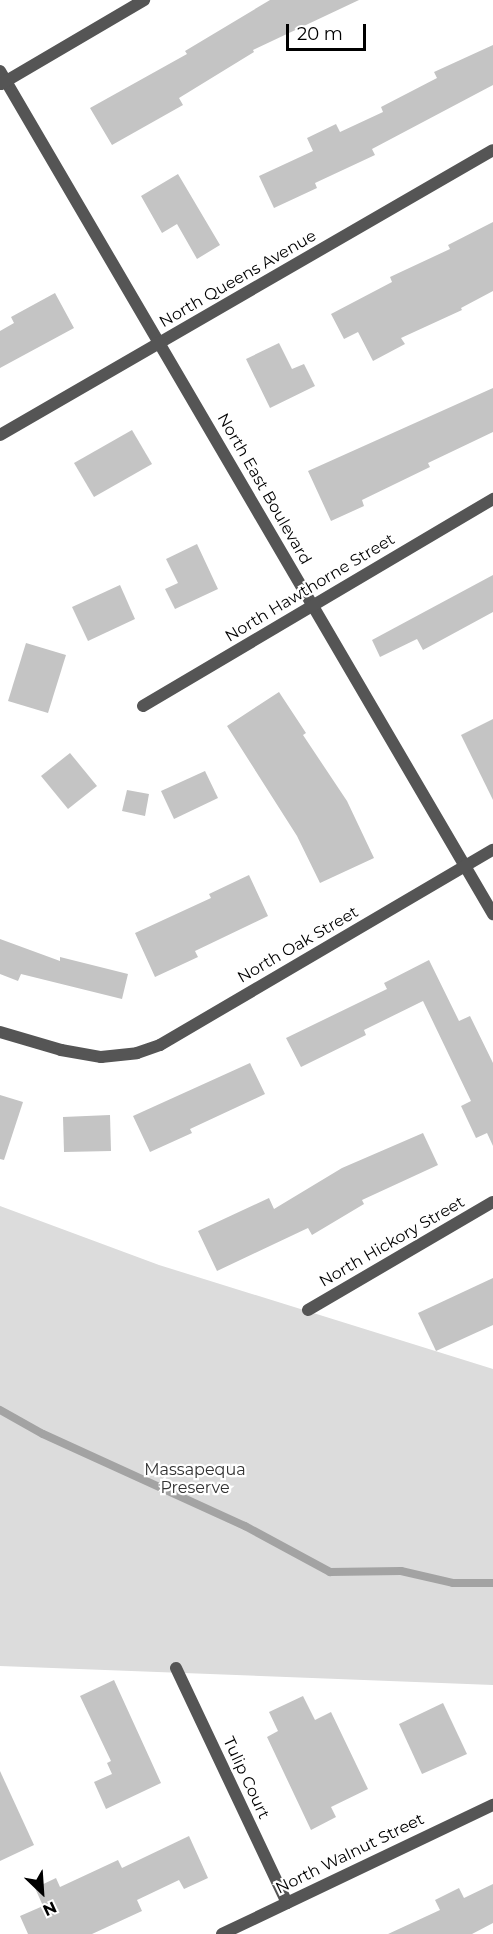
<!DOCTYPE html>
<style>
body{margin:0}
#map{position:relative;width:493px;height:1934px;overflow:hidden;background:#fff;font-family:Montserrat,sans-serif}
div>[style]{position:absolute}
[style*='--x']{left:calc(var(--x)*1px);top:calc(var(--y)*1px);width:calc(var(--w)*1px);rotate:calc(var(--a)*1deg)}
.green>*{inset:0;background:#dcdcdc}
.stream>*{height:8px;margin:-4px;padding:0 4px;transform-origin:4px;border-radius:4px;background:#a3a3a3}
.building>*{inset:0;background:#c4c4c4}
.minor>*{height:12px;margin:-6px;padding:0 6px;transform-origin:6px;border-radius:6px;background:#555}
span{translate:-50% -50%;white-space:nowrap;text-align:center;line-height:1.15;-webkit-text-stroke:4.5px #fff;paint-order:stroke}
.street-label{font-size:16px;color:#000}
.park-label{font-size:16px;color:#333}
.north{position:absolute;left:12px;top:1862px;width:60px;height:60px;-webkit-text-stroke:4px #fff;paint-order:stroke;rotate:155deg;font-size:16px;font-weight:700;line-height:24px;text-align:center;color:#000}
.north::after{content:'';display:block;margin:auto;width:21px;height:27px;background:#000;clip-path:polygon(50% 0,100% 100%,50% 72%,0 100%)}
.scale{position:absolute;left:286px;top:24px;width:80px;height:27px;box-sizing:border-box;border:3px solid #000;border-top:0;padding-left:8px;font-size:18px;line-height:21px;white-space:nowrap;color:#000;-webkit-text-stroke:4px #fff;paint-order:stroke}
</style>
<div id="map">
<div class="green">
<i style="clip-path:polygon(0 1206px,159px 1265px,493px 1369px,493px 1685px,0 1666px)"></i>
</div>
<div class="stream">
<i style="--x:0;--y:1410;--w:49;--a:29.2"></i>
<i style="--x:43;--y:1434;--w:222;--a:24.5"></i>
<i style="--x:245;--y:1526;--w:97;--a:28.4"></i>
<i style="--x:330;--y:1572;--w:71;--a:-0.8"></i>
<i style="--x:401;--y:1571;--w:53;--a:13"></i>
<i style="--x:453;--y:1583;--w:40;--a:0"></i>
</div>
<div class="building">
<i style="clip-path:polygon(270px 0,359px 0,253px 50px,254px 52px,179px 98px,183px 105px,112px 145px,90px 108px,187px 54px,185px 51px)"></i>
<i style="clip-path:polygon(493px 45px,493px 85px,372px 149px,375px 155px,315px 183px,317px 188px,274px 208px,259px 176px,313px 151px,307px 138px,336px 124px,340px 132px,383px 112px,381px 107px,437px 78px,434px 72px)"></i>
<i style="clip-path:polygon(178px 174px,220px 245px,197px 259px,177px 224px,162px 233px,141px 196px)"></i>
<i style="clip-path:polygon(493px 222px,493px 291px,461px 308px,462px 310px,401px 338px,405px 344px,373px 361px,358px 332px,344px 339px,331px 314px,392px 282px,390px 277px,450px 249px,448px 245px)"></i>
<i style="clip-path:polygon(55px 293px,74px 328px,0 368px,0 331px,14px 323px,11px 317px)"></i>
<i style="clip-path:polygon(279px 343px,292px 369px,304px 364px,315px 386px,270px 408px,246px 359px)"></i>
<i style="clip-path:polygon(493px 388px,493px 432px,428px 463px,430px 467px,362px 500px,364px 506px,331px 521px,308px 471px)"></i>
<i style="clip-path:polygon(132px 430px,152px 464px,94px 497px,74px 463px)"></i>
<i style="clip-path:polygon(197px 544px,218px 589px,175px 609px,165px 589px,178px 583px,166px 559px)"></i>
<i style="clip-path:polygon(493px 575px,493px 612px,423px 650px,417px 639px,380px 657px,372px 640px)"></i>
<i style="clip-path:polygon(120px 585px,135px 619px,88px 641px,72px 607px)"></i>
<i style="clip-path:polygon(26px 643px,66px 655px,48px 713px,8px 701px)"></i>
<i style="clip-path:polygon(279px 692px,306px 733px,303px 735px,347px 801px,374px 858px,320px 883px,297px 836px,227px 726px)"></i>
<i style="clip-path:polygon(493px 719px,493px 800px,461px 735px)"></i>
<i style="clip-path:polygon(70px 753px,97px 786px,68px 809px,41px 776px)"></i>
<i style="clip-path:polygon(205px 771px,218px 798px,174px 819px,161px 791px)"></i>
<i style="clip-path:polygon(127px 790px,149px 794px,145px 816px,122px 811px)"></i>
<i style="clip-path:polygon(249px 875px,268px 916px,195px 951px,198px 957px,155px 977px,135px 933px,211px 898px,209px 894px)"></i>
<i style="clip-path:polygon(0 939px,60px 961px,60px 957px,128px 974px,122px 999px,21px 974px,18px 981px,0 974px)"></i>
<i style="clip-path:polygon(429px 960px,459px 1021px,470px 1016px,493px 1063px,493px 1146px,487px 1133px,476px 1138px,461px 1106px,471px 1101px,423px 1001px,364px 1030px,366px 1035px,301px 1067px,286px 1038px,387px 989px,384px 983px)"></i>
<i style="clip-path:polygon(250px 1063px,265px 1094px,190px 1129px,192px 1133px,150px 1152px,133px 1116px)"></i>
<i style="clip-path:polygon(0 1095px,23px 1102px,4px 1160px,0 1159px)"></i>
<i style="clip-path:polygon(110px 1115px,111px 1151px,64px 1152px,63px 1117px)"></i>
<i style="clip-path:polygon(423px 1133px,438px 1165px,362px 1200px,364px 1204px,312px 1235px,308px 1228px,217px 1271px,198px 1231px,269px 1198px,274px 1209px,342px 1168px)"></i>
<i style="clip-path:polygon(493px 1278px,493px 1325px,436px 1351px,418px 1313px)"></i>
<i style="clip-path:polygon(114px 1680px,161px 1783px,106px 1809px,94px 1782px,112px 1774px,107px 1763px,111px 1761px,80px 1696px)"></i>
<i style="clip-path:polygon(303px 1696px,315px 1720px,331px 1712px,368px 1789px,331px 1807px,336px 1817px,311px 1830px,267px 1737px,278px 1731px,269px 1712px)"></i>
<i style="clip-path:polygon(443px 1703px,467px 1754px,422px 1774px,399px 1724px)"></i>
<i style="clip-path:polygon(0 1771px,34px 1845px,0 1861px)"></i>
<i style="clip-path:polygon(189px 1836px,208px 1878px,184px 1889px,179px 1880px,137px 1900px,142px 1911px,92px 1934px,28px 1934px,20px 1916px,43px 1906px,35px 1888px,56px 1878px,60px 1887px,118px 1860px,122px 1868px)"></i>
<i style="clip-path:polygon(493px 1884px,493px 1923px,472px 1934px,388px 1934px,440px 1910px,435px 1900px,459px 1888px,464px 1898px)"></i>
</div>
<div class="minor">
<i style="--x:0;--y:71;--w:977;--a:59.68"></i>
<i style="--x:1;--y:84;--w:166;--a:-30.4"></i>
<i style="--x:0;--y:435;--w:569;--a:-30.03"></i>
<i style="--x:143;--y:706;--w:407;--a:-30.6"></i>
<i style="--x:0;--y:1032;--w:64;--a:16.4"></i>
<i style="--x:61;--y:1050;--w:41;--a:9.9"></i>
<i style="--x:101;--y:1057;--w:36;--a:-6"></i>
<i style="--x:137;--y:1053;--w:24;--a:-19"></i>
<i style="--x:160;--y:1045;--w:386;--a:-30.4"></i>
<i style="--x:308;--y:1310;--w:214;--a:-30.3"></i>
<i style="--x:176;--y:1668;--w:260;--a:64.7"></i>
<i style="--x:222;--y:1934;--w:300;--a:-25.5"></i>
</div>
<div class="street-label">
<span style="left:238px;top:279px;rotate:-30deg">North Queens Avenue</span>
<span style="left:264px;top:489px;rotate:60deg">North East Boulevard</span>
<span style="left:310px;top:588px;rotate:-31deg">North Hawthorne Street</span>
<span style="left:298px;top:945px;rotate:-30deg">North Oak Street</span>
<span style="left:392px;top:1242px;rotate:-30deg">North Hickory Street</span>
<span style="left:246px;top:1778px;rotate:65deg">Tulip Court</span>
<span style="left:350px;top:1854px;rotate:-26deg">North Walnut Street</span>
</div>
<div class="park-label">
<span style="left:195px;top:1479px">Massapequa<br>Preserve</span>
</div>
<div class="north">N</div>
<div class="scale">20 m</div>
</div>
